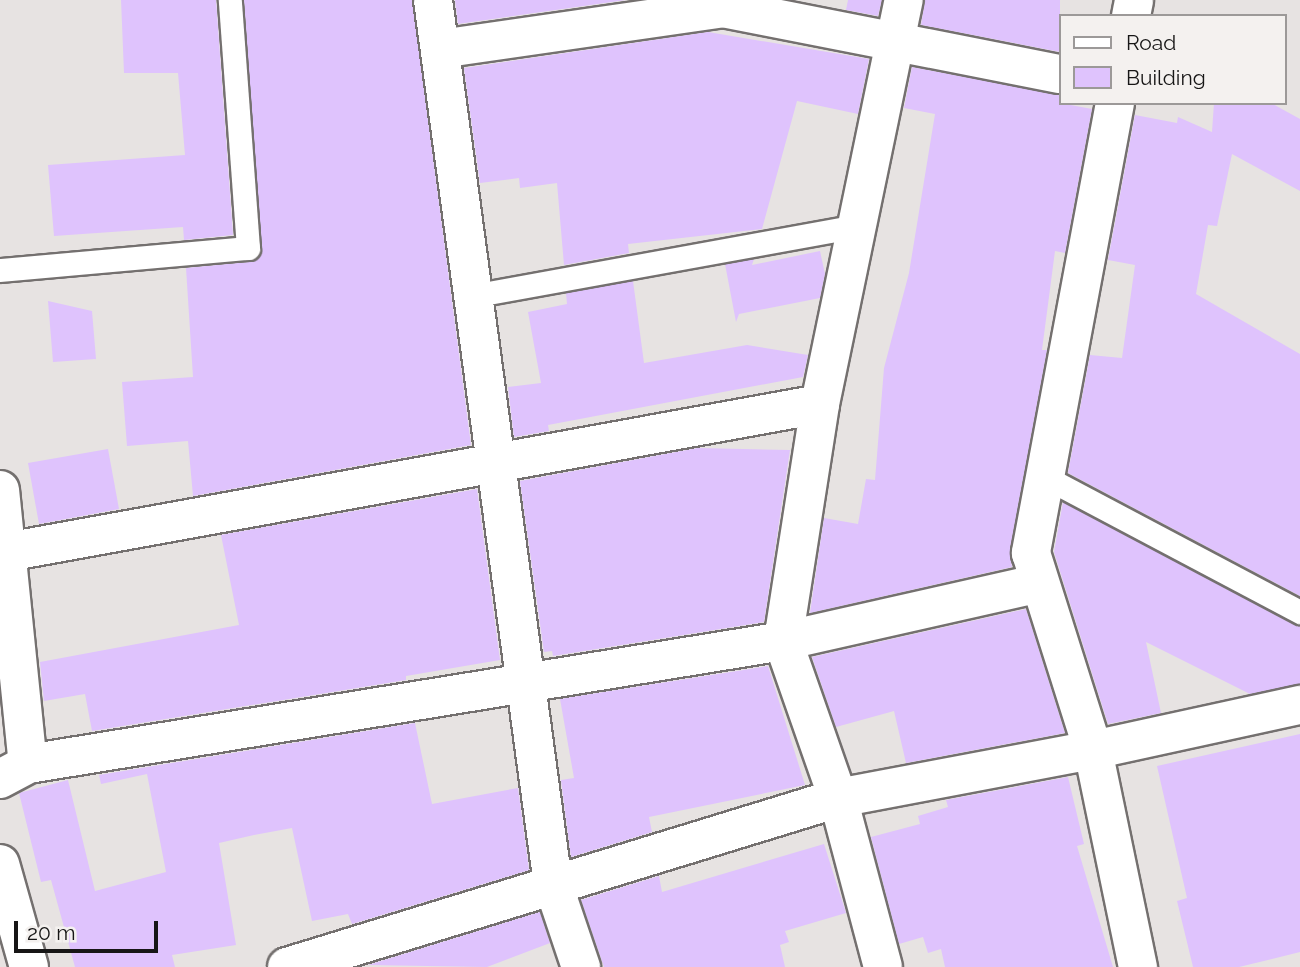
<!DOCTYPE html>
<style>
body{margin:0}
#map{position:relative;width:1300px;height:967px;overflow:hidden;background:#e7e3e2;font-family:Raleway,sans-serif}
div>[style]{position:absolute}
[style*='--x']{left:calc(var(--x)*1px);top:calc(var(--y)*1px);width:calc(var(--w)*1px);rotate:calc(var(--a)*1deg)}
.building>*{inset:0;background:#dfc3fd}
.roads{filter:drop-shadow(2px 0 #74706f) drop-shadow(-2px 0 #74706f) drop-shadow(0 2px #74706f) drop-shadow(0 -2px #74706f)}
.lane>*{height:23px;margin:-11.5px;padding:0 11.5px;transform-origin:11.5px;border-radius:11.5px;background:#fff}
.street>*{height:38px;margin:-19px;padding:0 19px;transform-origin:19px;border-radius:19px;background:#fff}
span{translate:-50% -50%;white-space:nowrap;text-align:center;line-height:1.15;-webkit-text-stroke:6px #f4f1ef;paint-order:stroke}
.legend{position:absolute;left:1059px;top:14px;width:228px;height:91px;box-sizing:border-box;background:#f4f1ef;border:2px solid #9c9998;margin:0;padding:9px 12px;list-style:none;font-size:21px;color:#171616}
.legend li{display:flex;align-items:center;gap:14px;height:35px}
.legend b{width:35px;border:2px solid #9c9998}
.scale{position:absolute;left:14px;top:921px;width:144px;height:32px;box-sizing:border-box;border:4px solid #171616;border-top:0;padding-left:9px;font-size:21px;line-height:24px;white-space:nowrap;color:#171616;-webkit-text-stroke:5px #f4f1ef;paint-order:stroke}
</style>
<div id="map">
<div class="building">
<i style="clip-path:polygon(121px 0,216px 0,233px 235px,184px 240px,183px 227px,54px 236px,48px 165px,185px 155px,178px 73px,124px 73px)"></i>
<i style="clip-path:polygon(244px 0,412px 0,471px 445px,193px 496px,188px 441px,127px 446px,122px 382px,193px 377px,186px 268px,249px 262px,261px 253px)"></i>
<i style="clip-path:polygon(455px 0,626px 0,458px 24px)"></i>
<i style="clip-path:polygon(848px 0,882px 0,878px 16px,846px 10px)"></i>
<i style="clip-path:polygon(925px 0,1060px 0,1060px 52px,921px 25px)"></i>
<i style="clip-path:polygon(708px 32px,869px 59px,858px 114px,797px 101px,762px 229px,628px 244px,629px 253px,564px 265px,557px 183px,520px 188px,519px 178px,480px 183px,464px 68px)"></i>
<i style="clip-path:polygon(912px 67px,1060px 95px,1060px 103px,1092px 109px,1065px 253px,1055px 251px,1042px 350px,1047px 350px,1010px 549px,1012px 567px,810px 613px,824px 518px,858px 524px,866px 479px,875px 480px,884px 368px,909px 273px,935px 114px,904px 108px)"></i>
<i style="clip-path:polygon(1214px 103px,1271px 103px,1300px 119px,1300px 191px,1232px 154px,1217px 226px,1208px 225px,1196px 294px,1300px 354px,1300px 596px,1068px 473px,1090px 355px,1122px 358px,1135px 265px,1108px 260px,1135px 115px,1177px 123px,1178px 117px,1212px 132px)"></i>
<i style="clip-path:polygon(820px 251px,825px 274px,820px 298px,739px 314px,736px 322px,725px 264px,754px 259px,752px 265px)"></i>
<i style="clip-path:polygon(633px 281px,644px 363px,747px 345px,808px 355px,803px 377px,548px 425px,549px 431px,514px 437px,508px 387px,541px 383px,528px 312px,567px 304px,566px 293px)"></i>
<i style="clip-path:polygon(48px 301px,92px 311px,96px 359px,53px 362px)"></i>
<i style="clip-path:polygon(698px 448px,790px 450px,764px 622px,553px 656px,552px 651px,544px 652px,520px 481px)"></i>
<i style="clip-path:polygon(108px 449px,119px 509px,39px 524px,28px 463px)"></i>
<i style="clip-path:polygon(477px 489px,500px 660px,406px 676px,406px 680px,92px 731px,85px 694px,44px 701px,40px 662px,239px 625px,221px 535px)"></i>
<i style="clip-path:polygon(1063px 502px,1300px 626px,1300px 684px,1250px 694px,1146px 642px,1161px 713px,1108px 724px,1054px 552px)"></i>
<i style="clip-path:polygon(1026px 609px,1065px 733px,906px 763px,894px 711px,836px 727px,812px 657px)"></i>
<i style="clip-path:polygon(768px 666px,805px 785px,649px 817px,652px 832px,571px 857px,561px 780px,574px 778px,560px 699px)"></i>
<i style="clip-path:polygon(415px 723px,432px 804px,518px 788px,529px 870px,352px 924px,348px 914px,312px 921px,292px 828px,254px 835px,219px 843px,236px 945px,172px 955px,175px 967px,75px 967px,51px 880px,41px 882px,19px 793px,68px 780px,95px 891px,166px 872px,147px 774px,101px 784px,99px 775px)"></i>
<i style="clip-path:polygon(1300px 734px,1300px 952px,1239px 967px,1193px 967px,1177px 901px,1187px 898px,1157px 766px)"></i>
<i style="clip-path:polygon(1068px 777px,1084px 844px,1077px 846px,1113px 967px,945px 967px,941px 949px,928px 953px,923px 937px,899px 944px,871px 837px,920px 824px,918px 816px,948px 807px,946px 800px)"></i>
<i style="clip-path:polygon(824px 844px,846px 913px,785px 931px,789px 942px,780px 945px,785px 967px,604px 967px,581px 900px,659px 876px,662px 892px)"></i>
<i style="clip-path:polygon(540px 912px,550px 943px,487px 967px,368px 965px)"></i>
</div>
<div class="roads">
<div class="lane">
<i style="--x:0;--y:270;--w:249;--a:-5.1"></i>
<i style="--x:248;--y:248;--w:249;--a:-94.2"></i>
<i style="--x:472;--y:296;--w:392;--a:-10.3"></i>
<i style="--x:1045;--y:477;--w:289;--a:27.9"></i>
</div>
<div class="street">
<i style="--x:433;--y:0;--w:892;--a:82.27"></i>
<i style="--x:553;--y:884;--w:88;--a:71.4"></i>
<i style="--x:1131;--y:16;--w:16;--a:-79"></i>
<i style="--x:440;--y:49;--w:286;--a:-8.2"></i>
<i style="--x:723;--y:8;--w:343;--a:11.1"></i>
<i style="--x:1115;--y:103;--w:458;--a:100.6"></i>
<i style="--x:1031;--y:553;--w:207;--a:72.5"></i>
<i style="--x:1093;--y:750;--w:222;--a:78.3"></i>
<i style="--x:0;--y:490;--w:275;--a:84.2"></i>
<i style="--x:7;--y:552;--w:826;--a:-10.32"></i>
<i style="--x:0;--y:779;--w:32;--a:-28"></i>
<i style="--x:28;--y:764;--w:765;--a:-9.25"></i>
<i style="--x:783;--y:641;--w:263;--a:-12.7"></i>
<i style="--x:0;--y:864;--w:107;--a:74.3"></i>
<i style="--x:287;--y:967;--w:576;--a:-17.05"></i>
<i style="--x:838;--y:798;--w:259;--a:-10.7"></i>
<i style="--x:1093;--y:750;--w:212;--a:-12.3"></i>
<i style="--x:883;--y:967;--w:175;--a:-104.9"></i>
<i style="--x:838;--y:798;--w:166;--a:-109.3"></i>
<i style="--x:783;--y:641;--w:240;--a:-81.1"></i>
<i style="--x:820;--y:404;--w:413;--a:-78.3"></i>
</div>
</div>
<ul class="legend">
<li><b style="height:9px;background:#fff"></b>Road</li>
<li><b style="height:19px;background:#dfc3fd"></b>Building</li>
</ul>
<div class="scale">20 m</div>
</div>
